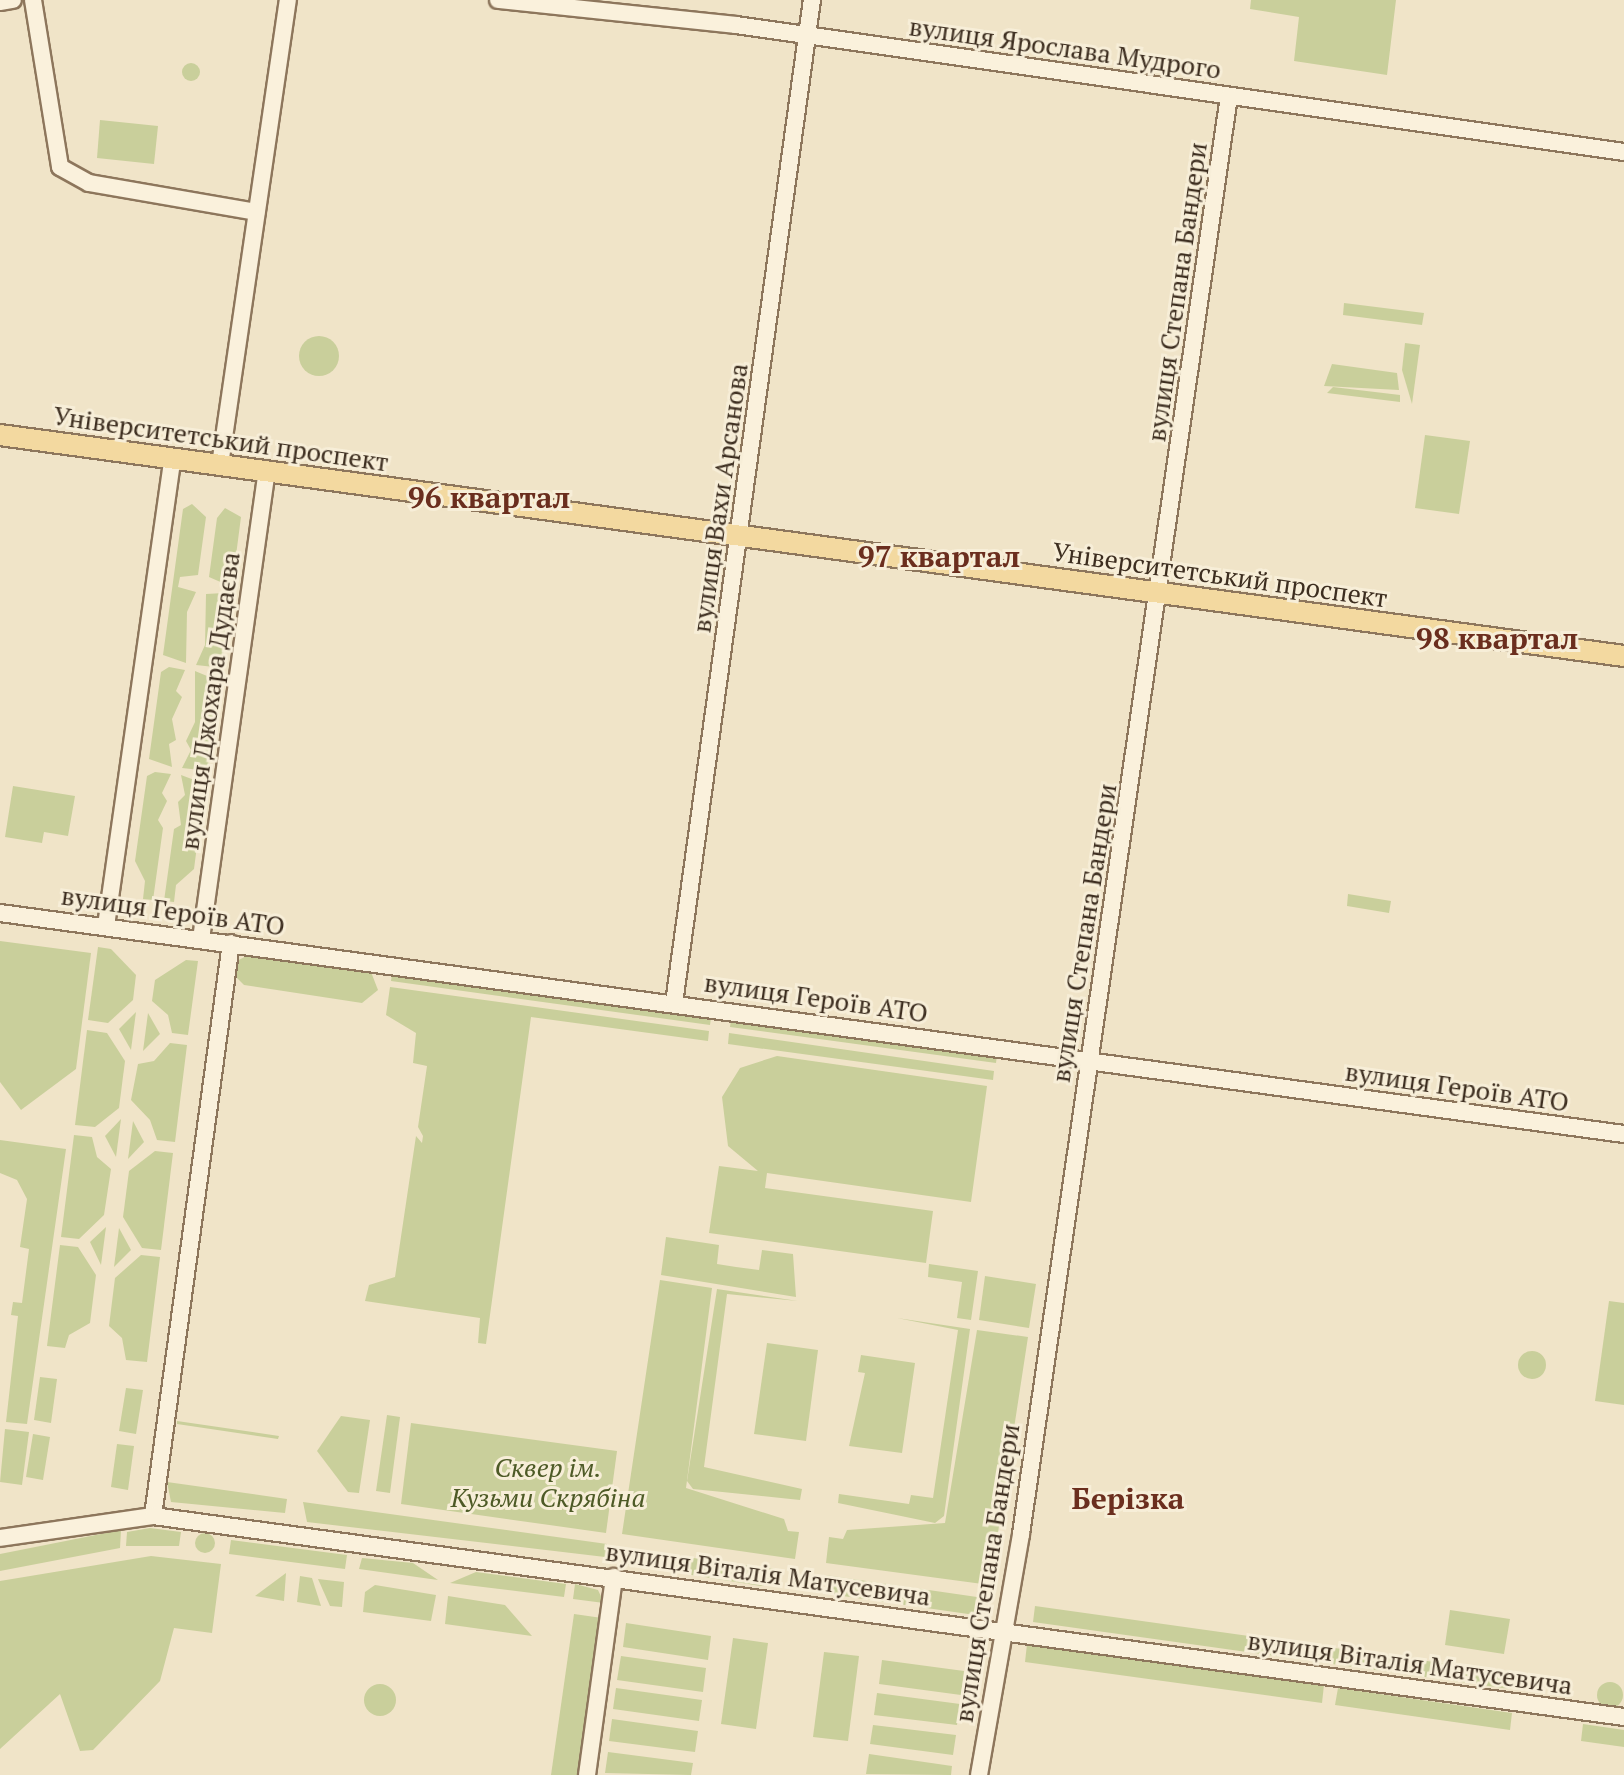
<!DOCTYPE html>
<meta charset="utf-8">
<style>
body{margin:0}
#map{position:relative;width:1624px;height:1775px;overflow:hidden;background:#f0e4c8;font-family:"PT Serif",serif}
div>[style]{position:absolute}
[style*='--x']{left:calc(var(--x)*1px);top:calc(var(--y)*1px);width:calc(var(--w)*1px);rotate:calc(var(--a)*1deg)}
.green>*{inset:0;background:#c9cf9b}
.round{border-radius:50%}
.roads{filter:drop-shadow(2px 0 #8d765c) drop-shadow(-2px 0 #8d765c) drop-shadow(0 2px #8d765c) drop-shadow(0 -2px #8d765c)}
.minor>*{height:16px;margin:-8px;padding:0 8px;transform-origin:8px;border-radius:8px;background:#faf1dc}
.major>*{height:20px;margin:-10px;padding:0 10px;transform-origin:10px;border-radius:10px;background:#f3d9a0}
span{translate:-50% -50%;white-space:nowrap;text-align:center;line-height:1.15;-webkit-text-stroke:6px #f7eed8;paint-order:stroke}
.street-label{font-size:26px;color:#3d2e20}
.park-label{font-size:26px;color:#4d5a26;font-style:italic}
.quarter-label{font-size:30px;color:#6b2e1e;font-weight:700}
</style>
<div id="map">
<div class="green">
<i style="clip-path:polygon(1251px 0,1396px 0,1387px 75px,1294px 61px,1299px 17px,1250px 9px)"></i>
<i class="round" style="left:182px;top:63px;width:18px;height:18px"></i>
<i style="clip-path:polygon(100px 120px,158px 126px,154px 164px,97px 158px)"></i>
<i style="clip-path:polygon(1344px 303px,1424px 313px,1422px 325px,1343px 315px)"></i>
<i class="round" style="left:299px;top:336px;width:40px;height:40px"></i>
<i style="clip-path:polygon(1405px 343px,1420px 345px,1412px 404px,1402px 370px)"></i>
<i style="clip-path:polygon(1332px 364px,1397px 373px,1399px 390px,1324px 386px)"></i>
<i style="clip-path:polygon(1333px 387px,1400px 395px,1400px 402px,1327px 393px)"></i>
<i style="clip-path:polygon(1425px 435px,1470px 441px,1459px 514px,1415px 508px)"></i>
<i style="clip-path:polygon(192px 504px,206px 517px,198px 575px,180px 577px,178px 587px,196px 592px,187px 612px,186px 663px,163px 655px,183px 509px)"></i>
<i style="clip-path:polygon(225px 508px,241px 517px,222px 663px,214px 667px,196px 665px,205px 645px,206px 594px,224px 593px,225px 584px,209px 577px,217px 518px)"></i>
<i style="clip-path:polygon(169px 667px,185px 670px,176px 691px,182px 697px,172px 719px,176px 740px,169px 744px,172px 767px,149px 759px,161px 672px)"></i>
<i style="clip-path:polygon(195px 671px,219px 681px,208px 766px,200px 770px,182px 768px,191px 750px,186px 741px,195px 722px)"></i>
<i style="clip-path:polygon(155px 772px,171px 774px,162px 793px,167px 801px,158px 820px,163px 828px,153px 900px,143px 899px,145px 881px,135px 861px,147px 776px)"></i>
<i style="clip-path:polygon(181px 775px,205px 784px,194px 869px,176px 885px,174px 902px,164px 901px,174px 829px,181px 825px,178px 802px,185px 795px)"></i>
<i style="clip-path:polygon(13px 786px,75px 796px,68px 836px,44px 832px,42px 843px,5px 837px)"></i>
<i style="clip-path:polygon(1348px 894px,1391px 901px,1389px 913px,1347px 906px)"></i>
<i style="clip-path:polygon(0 941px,91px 953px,76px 1069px,21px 1110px,0 1082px)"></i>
<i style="clip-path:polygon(98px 947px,111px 949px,136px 975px,133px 1000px,108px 1023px,88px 1020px)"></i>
<i style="clip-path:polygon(252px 953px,371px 972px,378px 990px,362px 1003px,244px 985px,234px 975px,235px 962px)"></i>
<i style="clip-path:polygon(186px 960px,198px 961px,188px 1035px,172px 1033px,168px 1015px,152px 1001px,155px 980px)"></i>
<i style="clip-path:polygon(392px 974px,711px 1018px,710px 1025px,391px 981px)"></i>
<i style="clip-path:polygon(390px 987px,709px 1031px,708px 1041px,531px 1017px,486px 1344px,478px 1343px,480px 1318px,365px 1301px,369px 1285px,395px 1277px,416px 1136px,422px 1143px,423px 1136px,418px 1127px,427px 1066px,413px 1063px,416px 1033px,386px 1015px)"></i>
<i style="clip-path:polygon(136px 1012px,131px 1050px,119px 1029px)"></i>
<i style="clip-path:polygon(148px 1013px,160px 1034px,143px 1051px)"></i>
<i style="clip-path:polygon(731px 1020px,997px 1055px,996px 1063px,730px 1027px)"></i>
<i style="clip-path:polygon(87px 1030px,107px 1033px,125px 1061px,119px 1108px,95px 1127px,75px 1125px)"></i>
<i style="clip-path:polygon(729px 1033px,994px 1071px,993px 1080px,728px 1044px)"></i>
<i style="clip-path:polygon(170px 1043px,187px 1045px,175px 1142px,157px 1140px,150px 1120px,131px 1100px,138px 1064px,154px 1061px)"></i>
<i style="clip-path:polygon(777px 1056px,987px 1086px,971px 1202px,767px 1173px,765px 1188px,933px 1211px,926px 1263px,709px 1233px,719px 1166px,758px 1171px,728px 1146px,722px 1097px,740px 1068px)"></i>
<i style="clip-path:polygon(121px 1119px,116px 1157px,105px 1136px)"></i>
<i style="clip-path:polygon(133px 1121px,144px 1142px,128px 1159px)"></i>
<i style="clip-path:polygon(74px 1135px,92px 1137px,97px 1157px,111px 1169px,104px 1215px,79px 1239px,61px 1237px)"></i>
<i style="clip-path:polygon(0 1140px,66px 1149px,27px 1424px,6px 1422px,18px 1316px,11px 1315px,13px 1302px,22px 1303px,29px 1249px,20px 1247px,27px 1199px,17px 1180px,0 1173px)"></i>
<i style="clip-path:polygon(155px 1151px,173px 1153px,161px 1250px,142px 1248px,123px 1217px,129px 1171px)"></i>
<i style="clip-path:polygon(106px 1227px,101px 1265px,90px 1242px)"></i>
<i style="clip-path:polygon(119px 1228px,131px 1250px,114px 1267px)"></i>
<i style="clip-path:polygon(666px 1237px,719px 1245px,717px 1264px,736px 1267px,759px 1270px,762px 1250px,793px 1254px,796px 1297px,661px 1275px)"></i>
<i style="clip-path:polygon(60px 1245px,78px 1247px,96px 1275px,90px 1323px,69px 1335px,65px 1348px,47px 1346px)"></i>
<i style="clip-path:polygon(141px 1255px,160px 1257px,147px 1362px,126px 1360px,122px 1338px,109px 1326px,115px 1278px)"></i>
<i style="clip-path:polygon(929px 1264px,978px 1271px,971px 1320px,957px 1318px,962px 1282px,928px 1277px)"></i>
<i style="clip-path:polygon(985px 1276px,1036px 1284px,1029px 1328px,979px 1320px)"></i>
<i style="clip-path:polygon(660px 1280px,712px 1288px,686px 1488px,784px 1519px,788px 1531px,799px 1532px,795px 1559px,622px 1534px)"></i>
<i style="clip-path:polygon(717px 1289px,798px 1301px,727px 1294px,704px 1467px,802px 1489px,800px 1500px,693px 1489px,687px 1481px)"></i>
<i style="clip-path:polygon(1609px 1301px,1624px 1303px,1624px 1405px,1595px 1401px)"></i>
<i style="clip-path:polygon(897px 1318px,970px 1329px,944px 1516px,935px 1523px,838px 1503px,839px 1494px,909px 1504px,911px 1495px,933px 1498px,958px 1330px)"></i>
<i style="clip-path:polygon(977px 1330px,1028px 1337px,990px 1585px,826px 1563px,829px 1537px,843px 1539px,847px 1530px,945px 1523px)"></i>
<i style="clip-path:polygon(767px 1343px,818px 1350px,806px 1441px,754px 1434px)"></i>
<i class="round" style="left:1518px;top:1351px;width:28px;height:28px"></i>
<i style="clip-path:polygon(861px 1355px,915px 1363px,902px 1453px,849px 1446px,865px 1373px,858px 1372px)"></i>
<i style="clip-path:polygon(40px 1377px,57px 1379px,51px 1423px,34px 1420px)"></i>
<i style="clip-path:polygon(126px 1388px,143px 1390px,136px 1434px,119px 1431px)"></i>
<i style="clip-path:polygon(387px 1415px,400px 1417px,390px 1493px,376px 1491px)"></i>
<i style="clip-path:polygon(341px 1416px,370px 1420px,359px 1493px,348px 1492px,317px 1451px)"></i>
<i style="clip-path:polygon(177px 1421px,279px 1436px,278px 1439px,177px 1424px)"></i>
<i style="clip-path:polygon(411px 1423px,617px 1451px,606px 1533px,401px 1504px)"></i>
<i style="clip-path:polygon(5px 1429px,29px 1432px,22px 1485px,0 1482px)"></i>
<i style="clip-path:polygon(33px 1434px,50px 1437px,43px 1480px,26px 1477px)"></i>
<i style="clip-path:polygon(117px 1444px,134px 1446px,128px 1490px,111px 1487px)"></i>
<i style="clip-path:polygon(167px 1482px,287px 1499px,285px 1513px,171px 1502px)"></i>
<i style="clip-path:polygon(303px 1502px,607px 1544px,605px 1557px,307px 1522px)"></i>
<i style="clip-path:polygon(150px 1528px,181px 1532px,179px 1546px,126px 1546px,127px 1532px)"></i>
<i style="clip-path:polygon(121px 1530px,120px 1548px,0 1571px,0 1554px)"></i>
<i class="round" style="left:195px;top:1533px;width:20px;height:20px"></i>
<i style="clip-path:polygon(231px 1540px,347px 1555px,345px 1569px,229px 1554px)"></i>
<i style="clip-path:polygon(619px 1548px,775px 1569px,774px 1582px,761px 1586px,622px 1564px)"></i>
<i style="clip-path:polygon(151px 1556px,221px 1564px,212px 1633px,174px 1628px,160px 1681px,93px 1750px,80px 1751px,60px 1694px,0 1749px,0 1581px)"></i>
<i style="clip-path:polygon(362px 1558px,413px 1563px,438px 1580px,359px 1569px)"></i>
<i style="clip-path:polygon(476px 1572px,566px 1584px,564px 1597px,450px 1583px)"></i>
<i style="clip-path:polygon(286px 1573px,284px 1601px,255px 1596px)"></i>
<i style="clip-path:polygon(825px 1575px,977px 1597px,975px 1615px,829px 1594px)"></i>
<i style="clip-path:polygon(300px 1576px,312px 1578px,321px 1606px,297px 1602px)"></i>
<i style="clip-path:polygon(318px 1579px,344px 1582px,342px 1607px,330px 1606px)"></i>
<i style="clip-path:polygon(575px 1584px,598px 1590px,604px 1603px,573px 1599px)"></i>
<i style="clip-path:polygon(375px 1585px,436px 1595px,431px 1621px,363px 1612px,365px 1592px)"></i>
<i style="clip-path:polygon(448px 1596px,505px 1605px,532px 1636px,445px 1624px)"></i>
<i style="clip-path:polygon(1035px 1606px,1513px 1673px,1510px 1689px,1033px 1622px)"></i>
<i style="clip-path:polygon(1450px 1610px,1510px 1619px,1504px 1654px,1445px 1645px)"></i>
<i style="clip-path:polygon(574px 1614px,602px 1618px,578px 1775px,551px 1775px)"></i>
<i style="clip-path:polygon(626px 1623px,711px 1636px,708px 1660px,623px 1647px)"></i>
<i style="clip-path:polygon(733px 1638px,768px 1643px,756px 1729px,721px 1724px)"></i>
<i style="clip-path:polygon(1027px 1644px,1324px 1685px,1322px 1703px,1025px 1662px)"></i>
<i style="clip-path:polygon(824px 1652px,859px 1656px,848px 1741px,813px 1737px)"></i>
<i style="clip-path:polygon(621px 1656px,706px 1668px,703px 1692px,617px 1680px)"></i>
<i style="clip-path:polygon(882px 1660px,964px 1671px,961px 1695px,879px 1684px)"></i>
<i class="round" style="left:1597px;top:1682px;width:26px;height:26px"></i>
<i class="round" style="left:364px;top:1684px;width:32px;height:32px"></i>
<i style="clip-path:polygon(616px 1688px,702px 1700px,699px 1721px,613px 1709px)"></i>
<i style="clip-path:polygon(1338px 1688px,1512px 1713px,1510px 1730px,1335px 1705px)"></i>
<i style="clip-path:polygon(877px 1693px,960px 1704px,957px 1725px,874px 1715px)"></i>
<i style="clip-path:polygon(612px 1719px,698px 1731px,695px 1752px,609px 1741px)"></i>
<i style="clip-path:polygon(1583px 1724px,1624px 1730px,1624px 1747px,1581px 1741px)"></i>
<i style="clip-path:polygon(873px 1725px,956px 1735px,953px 1755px,870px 1744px)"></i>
<i style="clip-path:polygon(608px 1752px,693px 1763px,691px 1775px,605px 1773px)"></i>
<i style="clip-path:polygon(869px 1754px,952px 1766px,951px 1775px,866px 1774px)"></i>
</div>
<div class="roads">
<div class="minor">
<i style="--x:33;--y:0;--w:169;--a:80.8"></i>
<i style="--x:60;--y:167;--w:33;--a:29"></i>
<i style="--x:89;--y:183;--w:170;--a:9.8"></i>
<i style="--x:498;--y:0;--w:239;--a:6"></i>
<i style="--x:736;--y:25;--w:897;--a:8.14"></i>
<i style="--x:0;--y:2;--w:13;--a:-9"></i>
<i style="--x:220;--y:465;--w:470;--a:-81.7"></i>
<i style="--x:0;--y:913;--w:1639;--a:7.75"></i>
<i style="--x:106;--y:926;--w:473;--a:-81.9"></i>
<i style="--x:201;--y:939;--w:473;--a:-82"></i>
<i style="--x:674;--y:1003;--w:1012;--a:-82.17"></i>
<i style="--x:153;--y:1516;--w:578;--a:-82.25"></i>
<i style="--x:0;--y:1538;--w:155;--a:-8.2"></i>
<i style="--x:153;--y:1516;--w:1485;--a:7.78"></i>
<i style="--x:587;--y:1775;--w:200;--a:-82.2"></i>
<i style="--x:979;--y:1775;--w:245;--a:-80.1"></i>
<i style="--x:1021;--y:1534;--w:1453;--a:-81.77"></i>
</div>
<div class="major">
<i style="--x:0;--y:435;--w:1639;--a:7.75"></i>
</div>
</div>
<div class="street-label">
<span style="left:1065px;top:48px;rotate:8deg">вулиця Ярослава Мудрого</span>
<span style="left:1177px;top:292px;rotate:-82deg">вулиця Степана Бандери</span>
<span style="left:221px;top:439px;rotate:8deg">Університетський проспект</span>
<span style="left:720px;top:498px;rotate:-82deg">вулиця Вахи Арсанова</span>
<span style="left:1220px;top:575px;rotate:8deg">Університетський проспект</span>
<span style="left:210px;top:701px;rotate:-82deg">вулиця Джохара Дудаєва</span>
<span style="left:173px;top:911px;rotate:8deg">вулиця Героїв АТО</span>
<span style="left:1084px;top:933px;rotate:-81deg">вулиця Степана Бандери</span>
<span style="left:816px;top:998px;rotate:8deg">вулиця Героїв АТО</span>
<span style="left:1457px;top:1087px;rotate:8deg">вулиця Героїв АТО</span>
<span style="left:987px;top:1573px;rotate:-81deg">вулиця Степана Бандери</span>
<span style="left:768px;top:1574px;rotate:8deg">вулиця Віталія Матусевича</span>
<span style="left:1410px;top:1663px;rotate:8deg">вулиця Віталія Матусевича</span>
</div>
<div class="park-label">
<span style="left:548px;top:1483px">Сквер ім.<br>Кузьми Скрябіна</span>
</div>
<div class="quarter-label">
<span style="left:489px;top:497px">96 квартал</span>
<span style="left:939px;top:556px">97 квартал</span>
<span style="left:1497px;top:638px">98 квартал</span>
<span style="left:1128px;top:1498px">Берізка</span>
</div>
</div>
